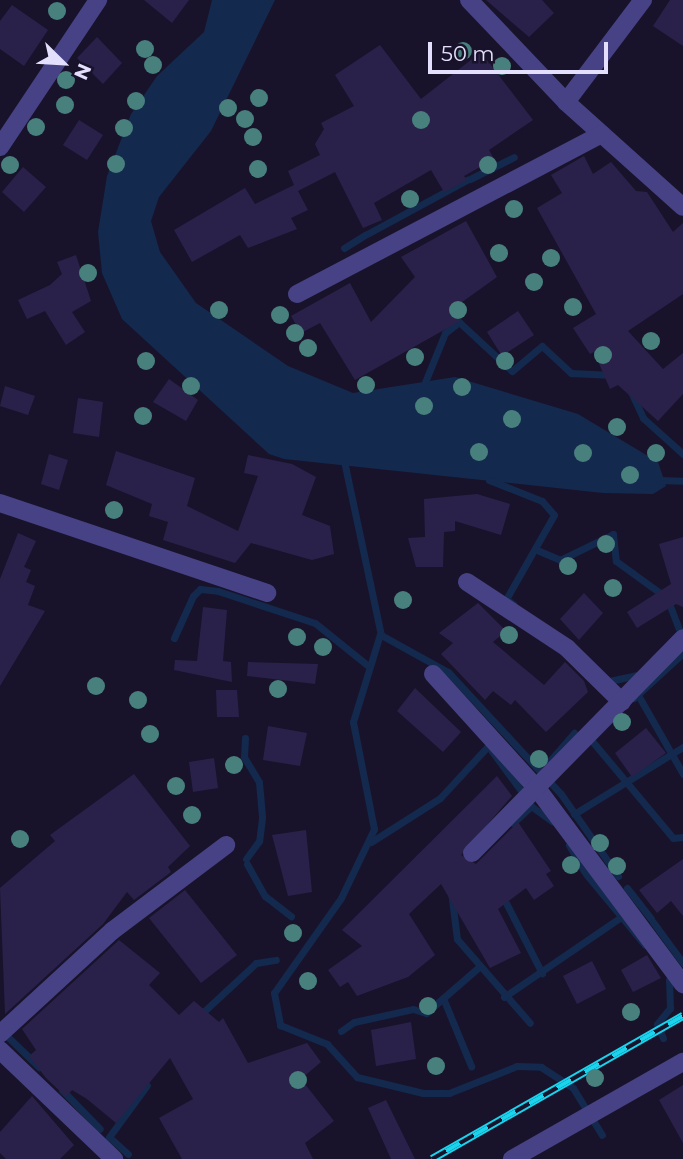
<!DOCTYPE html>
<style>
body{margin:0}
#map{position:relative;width:683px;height:1159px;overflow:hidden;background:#18132a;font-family:Montserrat,sans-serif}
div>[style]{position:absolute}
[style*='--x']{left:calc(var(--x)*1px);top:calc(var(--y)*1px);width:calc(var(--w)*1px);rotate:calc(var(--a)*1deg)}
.water>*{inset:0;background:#14294e}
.stream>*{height:7px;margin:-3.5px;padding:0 3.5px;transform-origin:3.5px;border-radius:3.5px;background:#14294e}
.building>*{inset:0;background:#2a214a}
.minor>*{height:18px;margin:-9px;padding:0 9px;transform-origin:9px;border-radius:9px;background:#464285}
.rail>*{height:8px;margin-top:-4px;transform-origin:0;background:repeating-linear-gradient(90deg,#18132a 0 16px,#1ad4ee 0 32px);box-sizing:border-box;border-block:2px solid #1ad4ee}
.trees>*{width:18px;height:18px;margin:-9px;border-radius:50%;background:#48807d}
span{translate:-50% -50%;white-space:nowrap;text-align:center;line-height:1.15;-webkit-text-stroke:5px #18132a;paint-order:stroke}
.north{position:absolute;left:28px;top:28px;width:70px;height:70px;-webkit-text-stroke:5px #18132a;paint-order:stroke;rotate:114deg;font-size:19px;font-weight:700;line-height:28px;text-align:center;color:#e3dffd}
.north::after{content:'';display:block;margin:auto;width:24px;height:32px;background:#e3dffd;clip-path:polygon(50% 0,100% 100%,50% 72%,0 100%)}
.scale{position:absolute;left:428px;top:42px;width:180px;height:32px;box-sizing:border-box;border:4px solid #e3dffd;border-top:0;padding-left:9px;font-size:21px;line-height:24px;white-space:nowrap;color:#e3dffd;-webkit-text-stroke:5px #18132a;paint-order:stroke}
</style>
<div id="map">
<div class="water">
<i style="clip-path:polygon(212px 0,275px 0,211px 131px,159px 197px,151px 221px,160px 252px,196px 303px,288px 366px,353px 393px,455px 377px,578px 414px,658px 462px,666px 486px,653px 494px,603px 493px,284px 459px,269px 454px,122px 319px,102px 273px,98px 232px,107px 176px,131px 114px,157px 76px,204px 32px)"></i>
</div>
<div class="stream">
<i style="--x:470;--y:179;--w:49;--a:-26.6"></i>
<i style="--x:367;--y:234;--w:114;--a:-28.4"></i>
<i style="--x:344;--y:248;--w:25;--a:-32"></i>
<i style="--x:423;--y:387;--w:58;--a:-67.8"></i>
<i style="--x:445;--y:333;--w:18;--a:-38"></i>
<i style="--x:459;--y:322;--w:72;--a:42.8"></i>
<i style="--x:512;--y:371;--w:39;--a:-40"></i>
<i style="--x:542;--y:346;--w:40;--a:43"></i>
<i style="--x:571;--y:373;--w:42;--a:2.7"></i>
<i style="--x:631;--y:392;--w:29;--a:65"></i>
<i style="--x:643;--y:418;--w:54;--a:42"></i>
<i style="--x:344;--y:461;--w:178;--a:78"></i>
<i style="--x:381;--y:635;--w:77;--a:28.9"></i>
<i style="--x:448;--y:672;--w:166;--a:47.2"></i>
<i style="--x:561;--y:794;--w:100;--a:55.2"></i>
<i style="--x:489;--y:480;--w:57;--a:21.6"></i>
<i style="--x:542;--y:501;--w:18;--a:49"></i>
<i style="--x:554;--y:515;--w:97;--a:119.7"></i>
<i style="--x:506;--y:599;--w:9;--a:36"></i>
<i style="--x:659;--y:480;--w:24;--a:2"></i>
<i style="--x:537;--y:550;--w:25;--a:23"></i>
<i style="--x:560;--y:560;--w:59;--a:-26.1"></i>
<i style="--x:613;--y:534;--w:27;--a:84"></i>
<i style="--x:616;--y:561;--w:63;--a:36"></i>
<i style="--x:667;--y:598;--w:33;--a:69"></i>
<i style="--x:380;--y:634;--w:92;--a:107.1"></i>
<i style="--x:353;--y:722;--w:109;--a:78.9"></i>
<i style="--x:374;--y:829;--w:76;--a:115.6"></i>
<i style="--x:341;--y:898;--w:116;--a:125.2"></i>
<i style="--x:274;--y:993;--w:33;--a:79"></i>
<i style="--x:280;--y:1025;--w:51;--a:22"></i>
<i style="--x:327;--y:1044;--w:45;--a:47.7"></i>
<i style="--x:357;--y:1077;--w:68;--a:13.6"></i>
<i style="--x:423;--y:1093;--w:26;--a:0"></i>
<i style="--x:449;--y:1093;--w:73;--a:-21.7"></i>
<i style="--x:517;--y:1066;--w:24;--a:2"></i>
<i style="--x:541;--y:1067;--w:38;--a:33"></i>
<i style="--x:573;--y:1088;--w:55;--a:58.3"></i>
<i style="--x:174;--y:638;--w:46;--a:-65.7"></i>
<i style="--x:193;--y:596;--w:10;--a:-45"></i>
<i style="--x:200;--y:589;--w:18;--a:6"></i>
<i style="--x:218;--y:591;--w:102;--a:18.3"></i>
<i style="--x:315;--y:623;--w:67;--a:38.9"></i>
<i style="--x:609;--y:681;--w:29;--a:-12"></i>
<i style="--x:638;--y:695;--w:91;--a:60.3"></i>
<i style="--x:634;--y:698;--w:67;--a:-42.6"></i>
<i style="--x:245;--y:738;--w:19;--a:93"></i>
<i style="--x:244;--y:757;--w:29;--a:59"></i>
<i style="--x:259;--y:782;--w:36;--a:85"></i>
<i style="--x:262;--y:818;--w:23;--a:97"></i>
<i style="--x:259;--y:841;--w:22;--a:126"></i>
<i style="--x:592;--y:741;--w:126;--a:50.1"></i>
<i style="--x:673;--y:838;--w:10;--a:-6"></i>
<i style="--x:548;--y:763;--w:40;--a:-49"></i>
<i style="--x:574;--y:814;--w:128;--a:-31.6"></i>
<i style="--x:513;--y:823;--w:25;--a:-43"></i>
<i style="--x:531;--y:806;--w:26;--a:36"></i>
<i style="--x:371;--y:842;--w:82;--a:-32.5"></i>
<i style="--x:440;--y:798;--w:71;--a:-47.3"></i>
<i style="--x:488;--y:746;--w:57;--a:53.5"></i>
<i style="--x:569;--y:845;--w:30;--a:60"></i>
<i style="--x:247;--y:864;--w:37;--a:61"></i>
<i style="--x:265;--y:896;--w:33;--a:38"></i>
<i style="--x:586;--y:874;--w:92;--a:50.3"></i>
<i style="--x:627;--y:888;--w:39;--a:52"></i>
<i style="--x:451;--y:891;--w:48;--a:82.9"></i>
<i style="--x:457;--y:939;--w:111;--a:49"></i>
<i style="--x:502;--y:895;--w:88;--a:62.9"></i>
<i style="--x:653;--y:922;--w:51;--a:53.8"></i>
<i style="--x:504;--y:997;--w:138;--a:-34.4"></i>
<i style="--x:443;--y:998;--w:74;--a:67.6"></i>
<i style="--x:200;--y:1015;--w:76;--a:-42.9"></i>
<i style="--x:256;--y:963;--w:20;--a:-9"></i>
<i style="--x:341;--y:1031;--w:16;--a:-35"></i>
<i style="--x:354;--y:1022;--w:60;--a:-12.4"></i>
<i style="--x:413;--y:1009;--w:14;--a:17"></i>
<i style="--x:426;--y:1013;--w:72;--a:-41"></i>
<i style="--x:9;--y:1038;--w:42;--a:44"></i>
<i style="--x:663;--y:1038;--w:15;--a:-113"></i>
<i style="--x:657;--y:1024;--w:21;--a:-51"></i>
<i style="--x:670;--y:1008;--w:28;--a:-92"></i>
<i style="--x:62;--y:1090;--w:54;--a:45.7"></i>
<i style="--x:128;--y:1154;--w:25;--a:-138"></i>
<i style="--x:109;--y:1137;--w:64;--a:-53.8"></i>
</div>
<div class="building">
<i style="clip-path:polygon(144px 0,189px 0,172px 23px)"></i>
<i style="clip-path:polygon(486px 0,542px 0,554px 13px,529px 37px)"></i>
<i style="clip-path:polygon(670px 0,683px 0,683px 46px,653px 26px)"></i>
<i style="clip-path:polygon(12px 5px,48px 30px,24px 66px,0 49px,0 21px)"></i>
<i style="clip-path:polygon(97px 37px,122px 63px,103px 84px,77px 58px)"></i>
<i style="clip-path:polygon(380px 45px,421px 99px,481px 52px,533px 120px,489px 150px,494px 159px,464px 176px,467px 180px,444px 192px,431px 170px,374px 203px,382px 220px,363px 228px,335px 172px,298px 191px,308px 210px,291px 218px,297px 229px,248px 248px,240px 235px,192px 262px,174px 230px,245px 188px,255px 204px,294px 185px,288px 171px,320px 155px,315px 144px,324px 129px,321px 123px,354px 106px,335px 75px)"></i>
<i style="clip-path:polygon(79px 120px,103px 135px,87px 160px,63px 145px)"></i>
<i style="clip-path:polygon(584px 156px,593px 174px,611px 162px,636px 191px,647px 192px,673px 232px,683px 223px,683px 294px,628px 331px,663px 369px,683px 353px,683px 394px,658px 421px,618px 385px,610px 389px,594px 352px,590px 354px,573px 328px,596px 314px,537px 208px,562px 193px,551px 175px)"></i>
<i style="clip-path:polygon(23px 167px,46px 187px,24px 212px,2px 192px)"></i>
<i style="clip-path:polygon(466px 221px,497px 277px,451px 310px,460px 321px,355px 380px,320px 323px,301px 333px,291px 316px,350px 283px,371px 322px,415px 277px,401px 257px)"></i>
<i style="clip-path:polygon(76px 255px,91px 301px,72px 312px,85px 332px,66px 345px,45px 311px,27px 319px,18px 300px,50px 285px,62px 274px,57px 262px)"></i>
<i style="clip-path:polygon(518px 311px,534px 335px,502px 356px,487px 332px)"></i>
<i style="clip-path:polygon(169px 379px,198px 400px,186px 421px,153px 402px)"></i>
<i style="clip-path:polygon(5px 386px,35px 396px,28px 415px,0 406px)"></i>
<i style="clip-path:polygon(78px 398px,103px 402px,99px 437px,73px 433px)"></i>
<i style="clip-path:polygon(116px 451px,195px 478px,187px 506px,238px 531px,258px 476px,244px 473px,248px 455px,292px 464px,316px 477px,302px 515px,330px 526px,334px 554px,312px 560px,251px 543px,235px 563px,163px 540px,168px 522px,149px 516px,152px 504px,106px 485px)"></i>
<i style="clip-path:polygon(49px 454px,68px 460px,59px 490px,41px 484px)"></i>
<i style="clip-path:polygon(477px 494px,510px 504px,501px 535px,455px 521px,455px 531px,444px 532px,443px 567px,416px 567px,408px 538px,425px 537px,424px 499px)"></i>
<i style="clip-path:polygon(18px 533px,36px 541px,24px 567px,31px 570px,26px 582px,35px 586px,28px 605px,45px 611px,0 686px,0 579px)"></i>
<i style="clip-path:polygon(683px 537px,683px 607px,676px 604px,637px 628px,627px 612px,671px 584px,659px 544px)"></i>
<i style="clip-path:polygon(584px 593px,603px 613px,579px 640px,560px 619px)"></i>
<i style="clip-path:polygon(478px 603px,506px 631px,493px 642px,544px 685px,565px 662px,584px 681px,588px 692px,546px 732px,515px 700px,511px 705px,493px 691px,485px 700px,441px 654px,453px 643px,439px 633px)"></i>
<i style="clip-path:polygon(203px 607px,227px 610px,223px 661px,231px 662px,232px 682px,174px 670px,175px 660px,197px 661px)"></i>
<i style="clip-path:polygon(248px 662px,318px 664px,315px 684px,247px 676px)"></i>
<i style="clip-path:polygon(415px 688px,461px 732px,443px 752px,397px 711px)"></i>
<i style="clip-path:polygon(216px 690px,237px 690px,239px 717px,217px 717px)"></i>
<i style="clip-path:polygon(268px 726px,307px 733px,300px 766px,263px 760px)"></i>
<i style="clip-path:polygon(646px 728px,666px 753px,632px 777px,615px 753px)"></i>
<i style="clip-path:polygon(214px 758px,218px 788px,193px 792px,189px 762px)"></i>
<i style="clip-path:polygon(134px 774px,190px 846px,168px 867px,171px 872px,134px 900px,127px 892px,103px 924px,5px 1014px,0 888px,55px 841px,50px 835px)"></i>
<i style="clip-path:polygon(497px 776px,512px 796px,461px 855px,476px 864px,518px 822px,551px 871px,546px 874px,554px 886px,534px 900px,526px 888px,498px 909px,521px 953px,490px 968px,441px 884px,409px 914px,435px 955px,408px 977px,357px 996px,348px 982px,340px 987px,328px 970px,362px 946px,342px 930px)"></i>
<i style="clip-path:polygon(306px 830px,312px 892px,288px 896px,272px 835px)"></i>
<i style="clip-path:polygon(683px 859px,683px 916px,671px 901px,657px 913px,639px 890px)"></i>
<i style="clip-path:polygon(185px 890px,237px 955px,201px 983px,149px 918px)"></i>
<i style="clip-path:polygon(119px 940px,160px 973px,149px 985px,179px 1015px,194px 1001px,219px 1022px,223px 1018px,248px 1063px,307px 1043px,321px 1062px,301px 1079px,334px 1121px,305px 1143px,313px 1159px,182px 1159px,159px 1118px,193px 1099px,170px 1058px,116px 1123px,87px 1099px,72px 1090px,66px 1097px,46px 1078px,29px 1056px,36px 1050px,22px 1029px)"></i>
<i style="clip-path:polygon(647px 955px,661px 978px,633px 992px,621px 970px)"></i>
<i style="clip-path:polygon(592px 961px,606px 989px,577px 1004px,563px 976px)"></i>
<i style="clip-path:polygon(411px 1022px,416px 1059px,376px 1066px,371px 1030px)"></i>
<i style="clip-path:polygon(683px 1085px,683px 1143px,659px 1100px)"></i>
<i style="clip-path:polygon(32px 1096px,74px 1145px,60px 1159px,6px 1159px,0 1153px,0 1132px)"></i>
<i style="clip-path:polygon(386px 1100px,415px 1159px,391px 1159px,368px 1108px)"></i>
</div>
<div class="minor">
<i style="--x:469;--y:0;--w:141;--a:46.4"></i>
<i style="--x:566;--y:102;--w:157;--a:41.9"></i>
<i style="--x:566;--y:102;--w:128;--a:-53"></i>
<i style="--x:0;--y:147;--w:177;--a:-56.3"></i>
<i style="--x:297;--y:294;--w:344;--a:-27.7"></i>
<i style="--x:0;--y:503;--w:282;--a:18.6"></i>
<i style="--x:467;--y:582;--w:120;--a:33.4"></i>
<i style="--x:567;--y:648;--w:77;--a:44.5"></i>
<i style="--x:433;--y:674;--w:158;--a:47.8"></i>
<i style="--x:539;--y:791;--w:241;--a:53.3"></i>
<i style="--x:472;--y:853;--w:301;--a:-45.5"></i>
<i style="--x:0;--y:1034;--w:152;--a:-42.6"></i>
<i style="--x:112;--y:931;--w:143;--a:-37"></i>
<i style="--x:0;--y:1050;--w:158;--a:43.7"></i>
<i style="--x:512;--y:1159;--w:197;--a:-29.6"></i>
</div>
<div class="rail">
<i style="--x:432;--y:1159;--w:289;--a:-29.7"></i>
</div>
<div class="trees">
<i style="left:57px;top:11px"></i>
<i style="left:145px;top:49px"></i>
<i style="left:463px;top:51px"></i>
<i style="left:153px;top:65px"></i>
<i style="left:502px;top:66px"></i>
<i style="left:66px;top:80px"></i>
<i style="left:259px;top:98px"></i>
<i style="left:136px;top:101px"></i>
<i style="left:65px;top:105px"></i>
<i style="left:228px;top:108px"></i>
<i style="left:245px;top:119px"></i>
<i style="left:421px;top:120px"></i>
<i style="left:36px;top:127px"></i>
<i style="left:124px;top:128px"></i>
<i style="left:253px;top:137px"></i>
<i style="left:116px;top:164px"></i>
<i style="left:10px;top:165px"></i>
<i style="left:488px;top:165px"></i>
<i style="left:258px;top:169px"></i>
<i style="left:410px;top:199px"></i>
<i style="left:514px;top:209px"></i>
<i style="left:499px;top:253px"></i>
<i style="left:551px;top:258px"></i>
<i style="left:88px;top:273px"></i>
<i style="left:534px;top:282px"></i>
<i style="left:573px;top:307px"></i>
<i style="left:219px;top:310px"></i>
<i style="left:458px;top:310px"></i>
<i style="left:280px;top:315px"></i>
<i style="left:295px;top:333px"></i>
<i style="left:651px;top:341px"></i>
<i style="left:308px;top:348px"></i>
<i style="left:603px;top:355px"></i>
<i style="left:415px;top:357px"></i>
<i style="left:146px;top:361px"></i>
<i style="left:505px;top:361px"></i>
<i style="left:366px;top:385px"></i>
<i style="left:191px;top:386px"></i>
<i style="left:462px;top:387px"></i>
<i style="left:424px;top:406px"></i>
<i style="left:143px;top:416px"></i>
<i style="left:512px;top:419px"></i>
<i style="left:617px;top:427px"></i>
<i style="left:479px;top:452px"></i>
<i style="left:583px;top:453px"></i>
<i style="left:656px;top:453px"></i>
<i style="left:630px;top:475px"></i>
<i style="left:114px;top:510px"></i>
<i style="left:606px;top:544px"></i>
<i style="left:568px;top:566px"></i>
<i style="left:613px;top:588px"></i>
<i style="left:403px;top:600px"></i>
<i style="left:509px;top:635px"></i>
<i style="left:297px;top:637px"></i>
<i style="left:323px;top:647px"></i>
<i style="left:96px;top:686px"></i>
<i style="left:278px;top:689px"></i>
<i style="left:138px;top:700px"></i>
<i style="left:622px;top:722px"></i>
<i style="left:150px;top:734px"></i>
<i style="left:539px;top:759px"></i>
<i style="left:234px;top:765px"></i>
<i style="left:176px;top:786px"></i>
<i style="left:192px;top:815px"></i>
<i style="left:20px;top:839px"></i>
<i style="left:600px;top:843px"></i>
<i style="left:571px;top:865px"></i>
<i style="left:617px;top:866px"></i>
<i style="left:293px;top:933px"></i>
<i style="left:308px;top:981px"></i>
<i style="left:428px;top:1006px"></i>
<i style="left:631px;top:1012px"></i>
<i style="left:436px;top:1066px"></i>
<i style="left:595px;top:1078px"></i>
<i style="left:298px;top:1080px"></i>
</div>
<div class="north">N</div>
<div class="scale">50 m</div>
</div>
